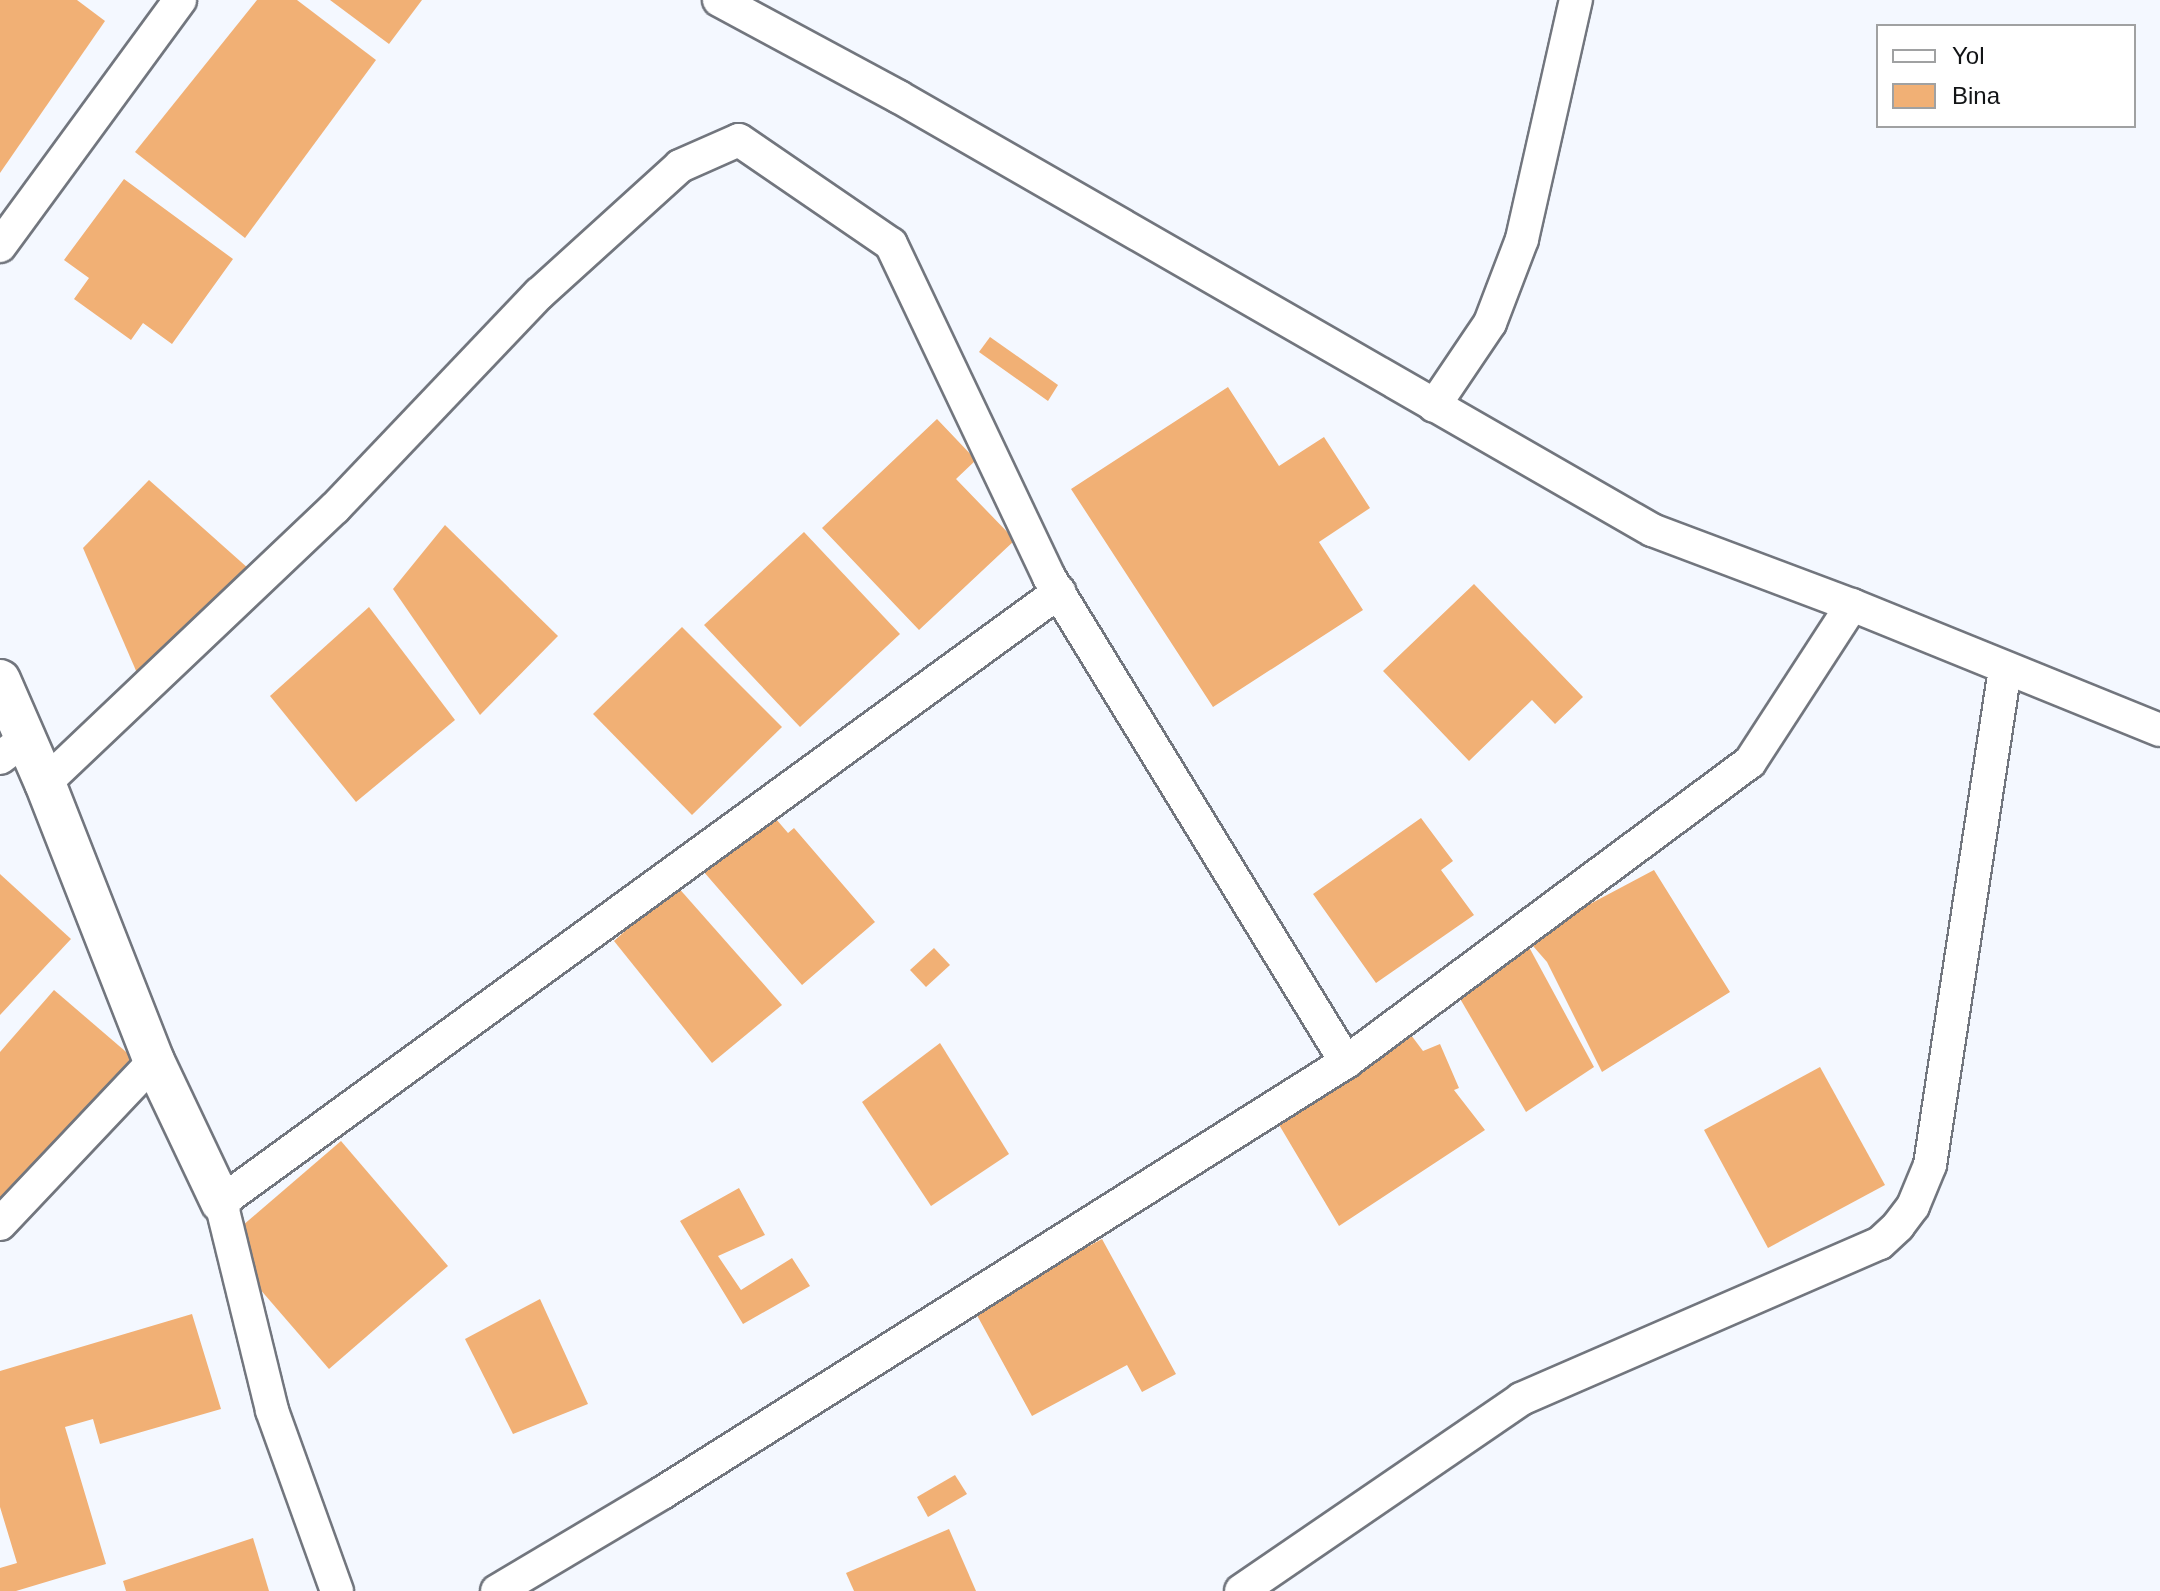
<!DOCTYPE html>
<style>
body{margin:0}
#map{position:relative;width:2160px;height:1591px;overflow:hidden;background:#f4f8ff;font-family:Arial,sans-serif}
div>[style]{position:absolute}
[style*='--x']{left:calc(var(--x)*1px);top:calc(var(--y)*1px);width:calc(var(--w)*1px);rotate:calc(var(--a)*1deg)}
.building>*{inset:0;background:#f1b075}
.roads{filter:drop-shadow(2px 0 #72767e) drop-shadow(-2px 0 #72767e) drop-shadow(0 2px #72767e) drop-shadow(0 -2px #72767e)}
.minor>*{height:32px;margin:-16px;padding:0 16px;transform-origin:16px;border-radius:16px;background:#fff}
.tertiary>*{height:40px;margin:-20px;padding:0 20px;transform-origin:20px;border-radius:20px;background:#fff}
span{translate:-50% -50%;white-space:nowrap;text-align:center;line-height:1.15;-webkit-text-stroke:6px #fff;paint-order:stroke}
.legend{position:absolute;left:1876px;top:24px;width:260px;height:104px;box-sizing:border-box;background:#fff;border:2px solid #a0a1a2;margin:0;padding:10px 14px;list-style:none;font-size:24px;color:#121416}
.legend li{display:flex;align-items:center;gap:16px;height:40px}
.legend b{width:40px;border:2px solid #a0a1a2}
</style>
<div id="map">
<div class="building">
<i style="clip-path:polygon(0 0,77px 0,105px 21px,0 173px)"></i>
<i style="clip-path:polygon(257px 0,297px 0,376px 60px,245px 238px,135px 152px)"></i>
<i style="clip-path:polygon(330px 0,422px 0,389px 44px)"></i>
<i style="clip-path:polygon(124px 179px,233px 259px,172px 344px,143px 323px,131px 340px,74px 299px,89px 278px,64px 260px)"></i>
<i style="clip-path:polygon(990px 337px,1058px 385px,1048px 401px,979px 352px)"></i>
<i style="clip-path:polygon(1228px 387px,1279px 466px,1324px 437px,1370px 508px,1319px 542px,1363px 610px,1213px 707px,1071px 489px)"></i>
<i style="clip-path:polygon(937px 419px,976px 460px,956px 479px,1015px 540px,919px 630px,822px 528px)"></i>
<i style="clip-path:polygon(149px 480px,249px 569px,137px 673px,83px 548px)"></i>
<i style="clip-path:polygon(445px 525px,558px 636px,480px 715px,393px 589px)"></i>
<i style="clip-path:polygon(804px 532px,900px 634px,800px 727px,704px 625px)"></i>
<i style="clip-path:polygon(1474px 584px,1583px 697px,1555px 724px,1532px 700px,1469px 761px,1383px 671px)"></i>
<i style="clip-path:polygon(369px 607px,455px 720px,356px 802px,270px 696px)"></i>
<i style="clip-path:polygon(682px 627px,782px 727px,692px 815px,593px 714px)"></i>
<i style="clip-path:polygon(764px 805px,788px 833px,794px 828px,875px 922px,802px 985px,697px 864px)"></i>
<i style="clip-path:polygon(1421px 818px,1453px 861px,1441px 870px,1474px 915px,1376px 983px,1313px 894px)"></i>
<i style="clip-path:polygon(1654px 870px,1730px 992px,1602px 1072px,1547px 962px,1526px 938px)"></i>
<i style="clip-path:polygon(0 874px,71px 939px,0 1015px)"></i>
<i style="clip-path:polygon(676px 885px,782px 1005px,712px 1063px,614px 941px)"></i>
<i style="clip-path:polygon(1529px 947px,1594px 1067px,1526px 1112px,1455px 990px)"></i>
<i style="clip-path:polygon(934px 948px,950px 965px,926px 987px,910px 970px)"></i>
<i style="clip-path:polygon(54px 990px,132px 1057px,0 1210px,0 1052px)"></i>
<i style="clip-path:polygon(1405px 1027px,1423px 1051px,1440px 1044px,1459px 1088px,1454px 1090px,1485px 1130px,1339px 1226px,1278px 1123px)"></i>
<i style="clip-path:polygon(940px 1043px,1009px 1154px,931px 1206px,862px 1102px)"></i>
<i style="clip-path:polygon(1820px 1067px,1885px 1185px,1768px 1248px,1704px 1130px)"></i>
<i style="clip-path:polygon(341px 1141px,448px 1266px,329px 1369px,221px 1244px)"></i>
<i style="clip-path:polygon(739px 1188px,765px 1235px,718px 1256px,741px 1290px,792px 1258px,810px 1286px,743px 1324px,680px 1221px)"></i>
<i style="clip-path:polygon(1102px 1239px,1176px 1374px,1142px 1392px,1127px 1365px,1032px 1416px,973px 1308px)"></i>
<i style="clip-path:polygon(540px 1299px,588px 1404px,513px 1434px,465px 1339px)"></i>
<i style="clip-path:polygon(192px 1314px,221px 1409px,100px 1444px,93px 1419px,65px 1427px,106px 1564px,16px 1591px,0 1591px,0 1568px,17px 1563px,0 1507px,0 1371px)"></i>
<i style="clip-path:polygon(955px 1475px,967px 1494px,928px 1517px,917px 1497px)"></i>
<i style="clip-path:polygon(949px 1529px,976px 1591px,854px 1591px,846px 1573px)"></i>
<i style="clip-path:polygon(253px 1538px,269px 1591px,126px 1591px,123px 1581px)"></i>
</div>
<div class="roads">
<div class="minor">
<i style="--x:719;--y:0;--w:204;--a:28.3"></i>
<i style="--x:899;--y:97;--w:869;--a:29.9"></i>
<i style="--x:1652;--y:530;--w:214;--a:20.6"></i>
<i style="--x:1852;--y:605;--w:332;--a:22.1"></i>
<i style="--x:0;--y:246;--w:305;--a:-53.8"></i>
<i style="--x:1434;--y:406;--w:100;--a:-56"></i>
<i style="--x:1490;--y:323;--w:90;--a:-69.1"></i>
<i style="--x:1522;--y:239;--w:245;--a:-77.3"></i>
<i style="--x:0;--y:758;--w:34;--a:-37"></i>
<i style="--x:45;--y:783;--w:400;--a:-43.5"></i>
<i style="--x:335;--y:508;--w:296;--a:-46.4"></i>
<i style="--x:539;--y:294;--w:190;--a:-42.2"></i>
<i style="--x:680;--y:166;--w:64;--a:-23.8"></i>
<i style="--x:739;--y:140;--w:184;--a:34.4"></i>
<i style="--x:891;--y:244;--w:369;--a:64.6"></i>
<i style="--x:1049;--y:577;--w:569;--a:58.52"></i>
<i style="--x:0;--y:1224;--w:224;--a:-46.6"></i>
<i style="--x:337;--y:1591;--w:192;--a:-109.8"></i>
<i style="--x:272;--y:1410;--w:214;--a:-103.8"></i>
<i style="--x:221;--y:1202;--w:1037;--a:-36.05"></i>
<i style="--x:497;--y:1591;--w:192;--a:-30.7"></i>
<i style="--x:662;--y:1493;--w:808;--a:-32.22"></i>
<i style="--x:1346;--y:1062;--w:503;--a:-36.6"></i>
<i style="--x:1750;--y:762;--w:187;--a:-57"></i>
<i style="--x:1241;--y:1591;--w:340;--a:-34.4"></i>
<i style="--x:1521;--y:1399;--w:391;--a:-23.5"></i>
<i style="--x:1880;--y:1243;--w:25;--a:-43"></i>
<i style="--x:1898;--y:1226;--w:25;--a:-53"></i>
<i style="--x:1913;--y:1206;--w:44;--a:-67.5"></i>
<i style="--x:1930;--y:1165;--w:502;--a:-81.4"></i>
</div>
<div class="tertiary">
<i style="--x:0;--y:680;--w:112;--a:66.4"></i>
<i style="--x:45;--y:783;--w:299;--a:68.6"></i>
<i style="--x:154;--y:1061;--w:156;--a:64.6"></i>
</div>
</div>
<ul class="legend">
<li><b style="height:10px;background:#fff"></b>Yol</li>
<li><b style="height:22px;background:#f1b075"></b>Bina</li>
</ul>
</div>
